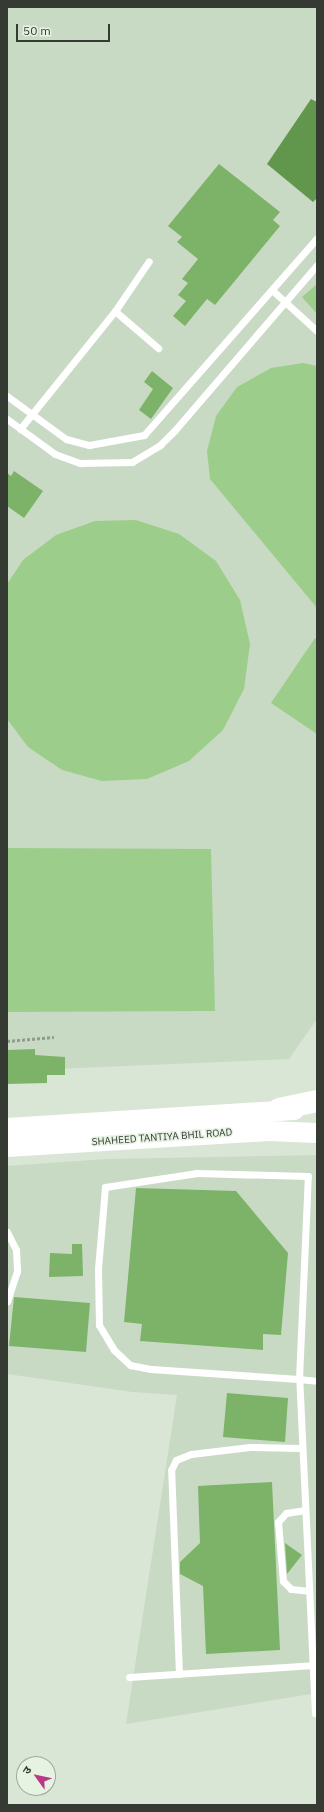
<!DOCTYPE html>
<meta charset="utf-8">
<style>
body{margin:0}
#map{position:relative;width:324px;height:1812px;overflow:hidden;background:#d9e5d5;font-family:"IBM Plex Sans","Noto Sans Devanagari",sans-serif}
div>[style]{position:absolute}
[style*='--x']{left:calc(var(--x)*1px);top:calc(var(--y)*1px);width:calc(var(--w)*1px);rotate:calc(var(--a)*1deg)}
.built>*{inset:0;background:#c9dac4}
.green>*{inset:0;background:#9ccd8b}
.water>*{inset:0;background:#61964d}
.building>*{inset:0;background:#7cb368}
.path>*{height:2.5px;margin-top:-1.25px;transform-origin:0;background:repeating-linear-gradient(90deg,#929a8e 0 3px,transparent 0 5px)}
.service>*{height:7px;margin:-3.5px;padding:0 3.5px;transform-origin:3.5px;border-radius:3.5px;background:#fff}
.secondary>*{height:20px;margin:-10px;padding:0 10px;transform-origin:10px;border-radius:10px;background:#fff}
.trunk>*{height:22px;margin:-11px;padding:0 11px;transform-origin:11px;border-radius:11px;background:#fff}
span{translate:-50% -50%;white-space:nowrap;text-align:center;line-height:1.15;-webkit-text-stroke:3px #e6f2e2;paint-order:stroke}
.street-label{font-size:10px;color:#353a33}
.frame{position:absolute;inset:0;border:8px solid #353a33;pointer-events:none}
.north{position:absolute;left:16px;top:1756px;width:40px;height:40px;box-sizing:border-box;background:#e6f2e2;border:1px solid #9fa89c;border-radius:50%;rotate:303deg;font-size:11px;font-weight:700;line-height:16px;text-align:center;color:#353a33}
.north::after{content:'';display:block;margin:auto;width:14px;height:18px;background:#b93986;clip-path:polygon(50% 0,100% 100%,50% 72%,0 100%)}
.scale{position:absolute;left:16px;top:24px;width:94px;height:18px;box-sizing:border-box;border:2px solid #353a33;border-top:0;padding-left:5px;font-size:12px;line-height:14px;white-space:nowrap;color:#353a33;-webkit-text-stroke:3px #e6f2e2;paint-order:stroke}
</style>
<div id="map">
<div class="built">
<i style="clip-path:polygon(7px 7px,317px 7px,317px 1019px,289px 1059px,7px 1071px)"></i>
<i style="clip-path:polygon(317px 1155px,317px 1693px,126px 1724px,177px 1395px,132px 1392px,7px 1374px,7px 1166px,106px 1159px)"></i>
</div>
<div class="green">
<i style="clip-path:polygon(317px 284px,317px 314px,302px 297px)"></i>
<i style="clip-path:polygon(303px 363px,317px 366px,317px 608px,210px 479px,207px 451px,216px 416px,237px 387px,271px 368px)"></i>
<i style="clip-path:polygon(136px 520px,179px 534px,216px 561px,240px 600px,250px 644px,244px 689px,223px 730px,189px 761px,147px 779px,102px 781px,62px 770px,28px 747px,7px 719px,7px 584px,23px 560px,56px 535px,95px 521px)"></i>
<i style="clip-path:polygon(315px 638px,317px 640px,317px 734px,271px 703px)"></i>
<i style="clip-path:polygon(7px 848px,211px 849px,215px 1011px,7px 1012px)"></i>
</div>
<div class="water">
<i style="clip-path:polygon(311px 99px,317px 102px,317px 198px,313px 202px,267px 164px)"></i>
</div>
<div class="building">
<i style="clip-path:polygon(219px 164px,280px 212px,273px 220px,280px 226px,215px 305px,207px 299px,185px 326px,173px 316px,186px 301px,178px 295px,188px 283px,182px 279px,198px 259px,177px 242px,182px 237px,168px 226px)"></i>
<i style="clip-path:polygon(152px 371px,173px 388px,151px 419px,139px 410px,153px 389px,144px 382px)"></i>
<i style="clip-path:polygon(14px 471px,43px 491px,24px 518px,7px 506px,7px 473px,11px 476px)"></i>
<i style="clip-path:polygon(35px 1049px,35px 1055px,65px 1057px,65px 1075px,47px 1075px,47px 1083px,7px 1084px,7px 1050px)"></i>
<i style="clip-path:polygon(136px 1188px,236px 1191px,288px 1253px,281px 1335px,263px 1334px,263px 1350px,140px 1341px,142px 1324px,124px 1322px)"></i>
<i style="clip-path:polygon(72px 1244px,82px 1244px,83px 1276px,49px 1277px,50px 1253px,72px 1254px)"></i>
<i style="clip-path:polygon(14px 1297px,90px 1303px,86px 1352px,9px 1346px)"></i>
<i style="clip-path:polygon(227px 1393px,288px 1398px,285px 1442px,223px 1437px)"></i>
<i style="clip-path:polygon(272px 1482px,280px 1650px,206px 1654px,203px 1586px,180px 1574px,180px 1562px,200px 1543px,198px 1486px)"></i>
<i style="clip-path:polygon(285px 1543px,302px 1555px,287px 1574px)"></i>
</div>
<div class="path">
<i style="--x:7;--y:1041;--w:47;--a:-4.9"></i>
</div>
<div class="service">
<i style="--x:272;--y:290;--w:61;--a:42.3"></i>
<i style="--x:115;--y:311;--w:57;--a:40.7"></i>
<i style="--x:7;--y:396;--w:73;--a:36.1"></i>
<i style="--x:66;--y:439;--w:24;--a:15"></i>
<i style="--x:89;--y:445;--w:56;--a:-10.3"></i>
<i style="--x:144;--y:435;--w:262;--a:-48.7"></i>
<i style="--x:7;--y:419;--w:59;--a:36.1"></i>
<i style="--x:55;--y:454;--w:27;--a:20"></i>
<i style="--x:80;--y:463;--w:52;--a:-1.1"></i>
<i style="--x:132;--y:462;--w:33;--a:-31"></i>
<i style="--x:160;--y:445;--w:21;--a:-45"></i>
<i style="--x:175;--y:430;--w:218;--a:-49.3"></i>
<i style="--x:20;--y:429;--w:151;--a:-51.2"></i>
<i style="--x:115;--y:311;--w:60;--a:-55.8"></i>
<i style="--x:7;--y:1232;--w:20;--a:63"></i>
<i style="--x:16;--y:1250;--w:21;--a:87"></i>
<i style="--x:17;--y:1271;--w:32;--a:108"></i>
<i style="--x:305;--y:1510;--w:19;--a:171"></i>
<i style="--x:286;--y:1513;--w:12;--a:132"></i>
<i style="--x:278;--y:1522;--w:59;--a:85.2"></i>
<i style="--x:283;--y:1581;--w:11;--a:45"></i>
<i style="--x:291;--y:1589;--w:18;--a:6"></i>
<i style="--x:179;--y:1674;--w:204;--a:-92.2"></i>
<i style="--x:171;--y:1470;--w:11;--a:-63"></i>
<i style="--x:176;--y:1460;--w:16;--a:-22"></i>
<i style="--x:191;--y:1454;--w:59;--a:-6.8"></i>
<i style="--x:250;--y:1447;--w:50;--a:1.1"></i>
<i style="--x:129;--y:1677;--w:184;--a:-3.7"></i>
<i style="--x:315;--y:1713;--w:334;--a:-92.7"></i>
<i style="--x:299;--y:1379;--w:203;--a:-87.5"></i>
<i style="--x:308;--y:1176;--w:111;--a:-178.5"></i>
<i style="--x:197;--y:1173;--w:93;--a:171.3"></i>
<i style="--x:105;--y:1187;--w:82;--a:94.9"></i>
<i style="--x:98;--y:1269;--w:56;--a:89"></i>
<i style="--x:99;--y:1325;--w:29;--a:59"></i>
<i style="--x:114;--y:1350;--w:22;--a:43"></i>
<i style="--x:130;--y:1365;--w:21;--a:11"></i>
<i style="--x:151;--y:1369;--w:148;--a:3.9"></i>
<i style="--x:299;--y:1379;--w:18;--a:6"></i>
</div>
<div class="secondary">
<i style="--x:7;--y:1128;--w:288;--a:-3.6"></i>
<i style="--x:7;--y:1147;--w:262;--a:-3.5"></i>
<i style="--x:269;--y:1131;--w:48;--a:2.4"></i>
</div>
<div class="trunk">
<i style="--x:279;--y:1109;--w:39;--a:-12"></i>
</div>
<div class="street-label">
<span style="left:162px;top:1137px;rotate:-4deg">SHAHEED TANTIYA BHIL ROAD</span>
</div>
<div class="frame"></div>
<div class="north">उ</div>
<div class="scale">50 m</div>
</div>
